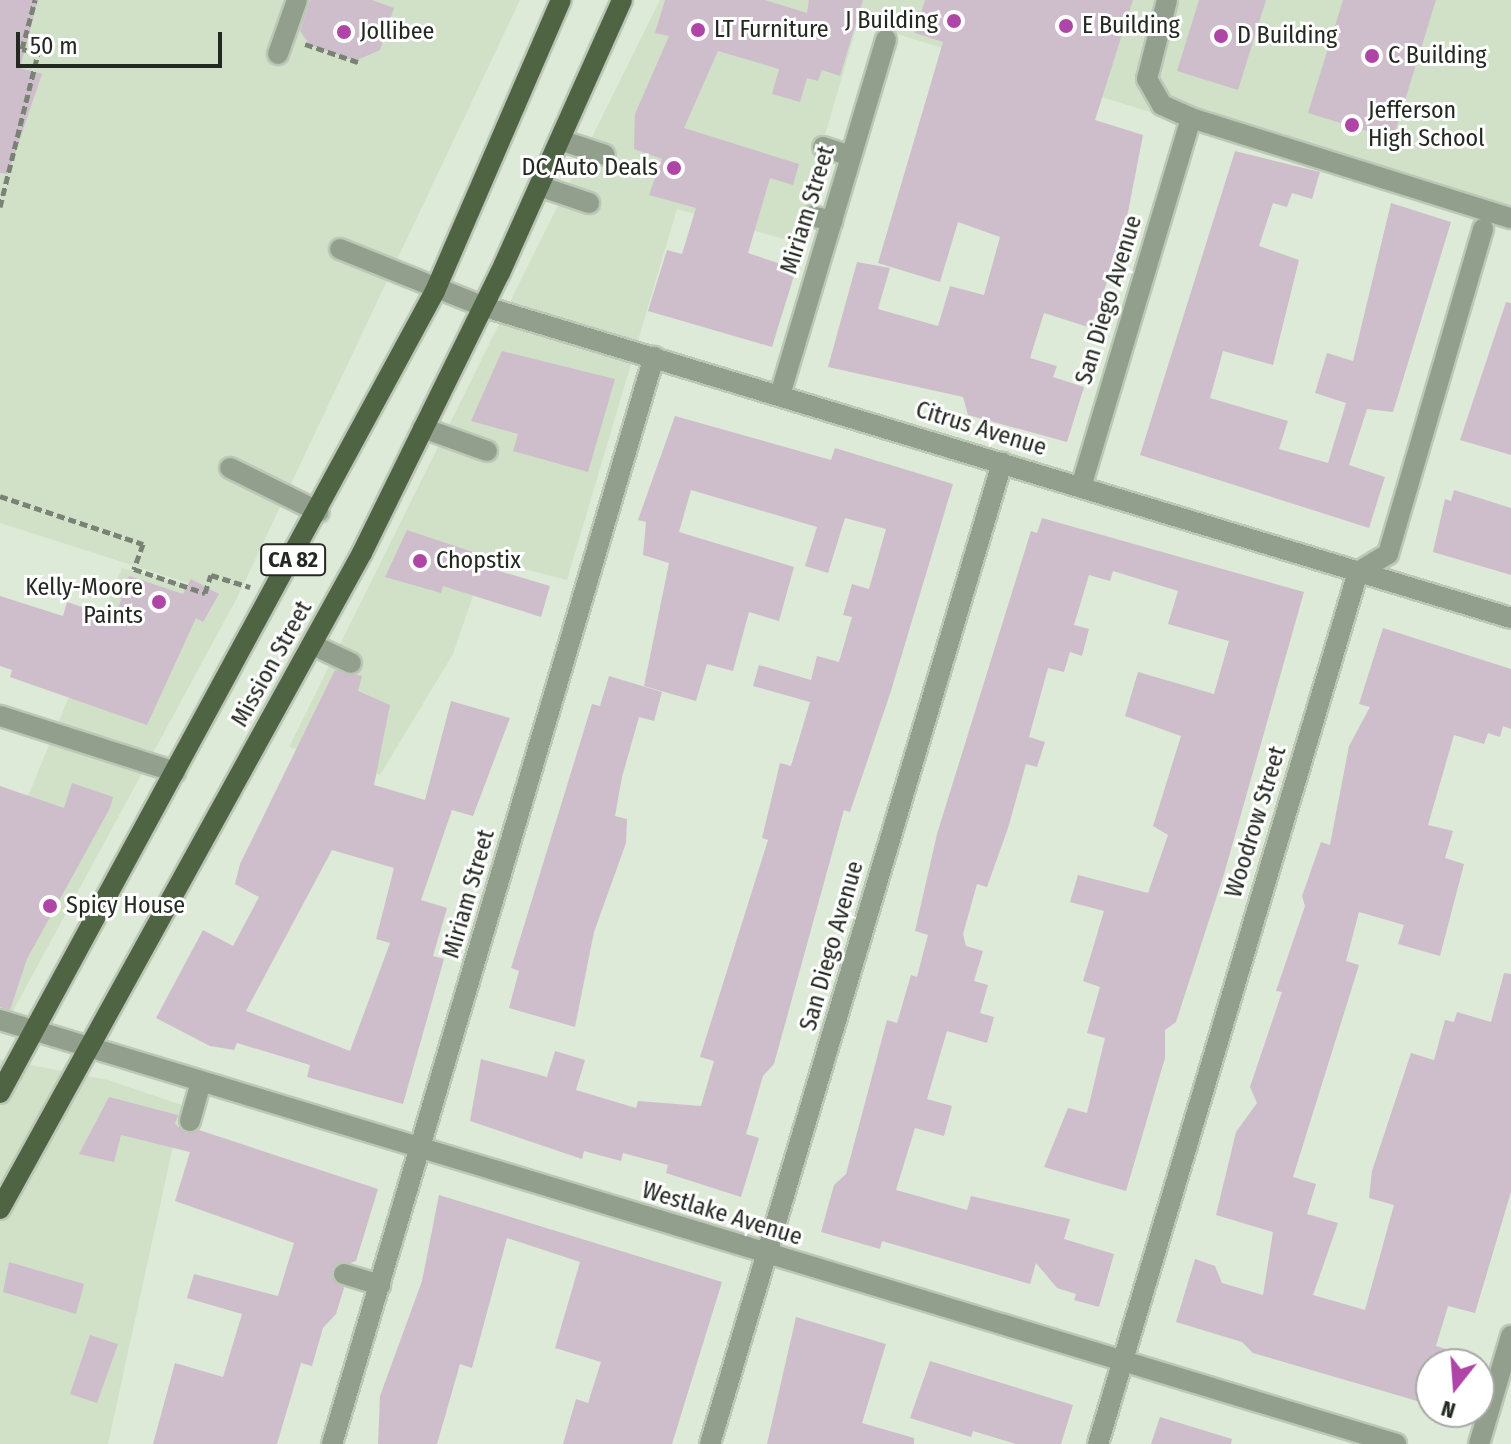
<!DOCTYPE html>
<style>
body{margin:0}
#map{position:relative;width:1511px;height:1444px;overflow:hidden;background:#deead8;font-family:"Fira Sans Condensed",sans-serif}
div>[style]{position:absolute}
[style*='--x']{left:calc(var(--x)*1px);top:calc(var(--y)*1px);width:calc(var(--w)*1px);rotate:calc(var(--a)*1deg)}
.built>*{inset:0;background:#d1e1c8}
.building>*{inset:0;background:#cebdcb}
.path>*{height:5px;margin-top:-2.5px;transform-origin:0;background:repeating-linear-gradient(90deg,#7a8276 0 8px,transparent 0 12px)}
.roads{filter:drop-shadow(2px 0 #bcc7b7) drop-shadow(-2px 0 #bcc7b7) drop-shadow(0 2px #bcc7b7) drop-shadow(0 -2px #bcc7b7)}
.minor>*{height:20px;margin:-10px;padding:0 10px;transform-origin:10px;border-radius:10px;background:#929f8c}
.major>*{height:20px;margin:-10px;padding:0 10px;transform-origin:10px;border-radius:10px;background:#4e6442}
.dots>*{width:22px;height:22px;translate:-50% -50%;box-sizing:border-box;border:4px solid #fff;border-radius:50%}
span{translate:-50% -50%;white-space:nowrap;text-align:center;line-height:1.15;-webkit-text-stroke:6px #fff;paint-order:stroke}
.shield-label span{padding:2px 6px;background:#fff;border:2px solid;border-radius:6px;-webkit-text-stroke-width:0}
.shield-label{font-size:22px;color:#232821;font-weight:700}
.poi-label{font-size:24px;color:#232821}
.right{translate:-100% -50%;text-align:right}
.left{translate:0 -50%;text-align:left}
.street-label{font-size:24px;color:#232821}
.north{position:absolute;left:1415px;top:1348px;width:80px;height:80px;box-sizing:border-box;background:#fff;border:2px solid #a7a9a6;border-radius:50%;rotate:197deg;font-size:22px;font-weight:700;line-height:32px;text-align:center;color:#232821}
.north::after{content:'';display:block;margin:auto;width:28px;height:36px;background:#ae45a7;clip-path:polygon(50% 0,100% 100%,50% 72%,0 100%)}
.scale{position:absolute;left:16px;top:32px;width:206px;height:36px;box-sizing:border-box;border:4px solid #232821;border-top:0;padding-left:10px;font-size:24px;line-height:28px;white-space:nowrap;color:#232821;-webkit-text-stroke:6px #fff;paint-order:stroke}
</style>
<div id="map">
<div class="built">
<i style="clip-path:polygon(0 0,520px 0,237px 598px,0 1035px,0 864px,122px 568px,216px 592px,0 523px)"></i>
<i style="clip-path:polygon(660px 0,1511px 0,1511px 223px,858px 22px,794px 242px,677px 209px,567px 580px,486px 559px,453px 654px,380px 775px,289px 747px)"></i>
<i style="clip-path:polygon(0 1059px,108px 1080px,182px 1105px,108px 1444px,0 1444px)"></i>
</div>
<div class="building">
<i style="clip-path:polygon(0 0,38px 0,20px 68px,42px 74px,8px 174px,0 173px)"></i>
<i style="clip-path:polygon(310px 0,372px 0,394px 8px,380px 50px,355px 61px,310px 45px,300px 31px)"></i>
<i style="clip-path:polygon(665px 0,765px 0,807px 13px,809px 0,863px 0,840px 76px,822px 70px,818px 81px,807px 78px,800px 102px,772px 94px,779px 69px,718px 51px,684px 128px,799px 164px,793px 185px,770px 178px,748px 253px,796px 269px,772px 347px,648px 311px,667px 250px,682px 254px,696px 208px,649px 195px,662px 159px,634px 149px,635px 114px,669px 36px,655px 33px)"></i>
<i style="clip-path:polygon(925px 0,1133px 0,1095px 120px,1143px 135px,1128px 212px,1097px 314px,1088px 327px,1044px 313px,1030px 358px,1057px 366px,1053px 377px,1084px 387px,1067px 442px,968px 415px,963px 397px,828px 367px,857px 262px,890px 268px,878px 309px,938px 326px,950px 286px,984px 295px,1000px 237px,958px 222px,940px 282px,878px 263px,943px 42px,915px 33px)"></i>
<i style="clip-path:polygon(1199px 0,1266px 0,1238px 90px,1177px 71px)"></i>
<i style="clip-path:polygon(1343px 0,1436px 0,1393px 139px,1308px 113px)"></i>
<i style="clip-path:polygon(1235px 151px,1320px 172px,1312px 199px,1292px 193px,1287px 207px,1273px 203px,1259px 246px,1299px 260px,1273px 365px,1223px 351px,1210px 398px,1288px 421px,1279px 449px,1328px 463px,1346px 403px,1315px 393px,1327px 353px,1353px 361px,1391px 203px,1451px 222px,1393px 412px,1367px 409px,1349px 465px,1385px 477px,1369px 528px,1140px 455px)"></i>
<i style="clip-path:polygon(1506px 302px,1511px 303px,1511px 455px,1460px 440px)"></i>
<i style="clip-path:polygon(502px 351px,615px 379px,588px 472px,513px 451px,518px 434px,471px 421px)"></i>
<i style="clip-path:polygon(675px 416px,831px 460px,835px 448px,953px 484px,890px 694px,850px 812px,844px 810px,774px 1064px,763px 1076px,746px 1134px,759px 1138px,741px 1197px,666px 1173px,668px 1165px,623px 1153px,621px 1161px,584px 1151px,582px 1159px,470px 1121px,481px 1059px,547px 1077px,555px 1051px,585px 1060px,576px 1090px,636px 1108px,638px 1101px,701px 1106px,714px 1061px,700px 1057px,768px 840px,762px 838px,780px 763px,791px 766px,810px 702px,753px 686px,759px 665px,811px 680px,817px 656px,839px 662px,852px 617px,843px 615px,852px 584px,869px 589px,886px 529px,845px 518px,828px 573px,805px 566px,817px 527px,691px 490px,679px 532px,794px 567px,779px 621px,749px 612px,733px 671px,707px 664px,696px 701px,644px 686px,669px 563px,643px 555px,646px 522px,638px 520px)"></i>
<i style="clip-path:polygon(1454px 490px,1511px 508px,1511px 575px,1433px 552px,1445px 499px,1451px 501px)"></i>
<i style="clip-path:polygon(1042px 518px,1304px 592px,1224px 874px,1176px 1022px,1165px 1030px,1165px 1058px,1126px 1191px,1044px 1167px,1068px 1108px,1087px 1113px,1105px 1038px,1087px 1033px,1100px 987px,1083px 981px,1104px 911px,1070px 902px,1078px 875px,1148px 893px,1168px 835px,1153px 826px,1181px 736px,1125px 716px,1138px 672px,1214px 694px,1229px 641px,1168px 624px,1178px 591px,1113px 571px,1110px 581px,1089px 575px,1074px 625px,1089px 629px,1082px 656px,1070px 652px,1064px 672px,1048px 668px,1029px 737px,1045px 742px,1037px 767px,1026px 764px,1008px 828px,987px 887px,977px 884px,963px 934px,966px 946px,983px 951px,974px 981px,988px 985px,980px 1013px,994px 1017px,987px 1043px,947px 1031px,927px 1099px,952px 1106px,944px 1136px,915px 1128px,896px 1190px,967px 1210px,971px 1196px,1070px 1219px,1064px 1239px,1114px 1254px,1099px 1307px,1074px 1300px,1076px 1294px,1057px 1288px,1036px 1263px,1030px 1284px,882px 1241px,880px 1249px,821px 1232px,834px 1185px,846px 1174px,887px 1020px,897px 1023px,911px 975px,917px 977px,928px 935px,915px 931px,937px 834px,1031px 531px,1037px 533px)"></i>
<i style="clip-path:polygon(407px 530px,482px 555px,479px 565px,550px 586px,541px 617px,443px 586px,441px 593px,385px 577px)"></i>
<i style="clip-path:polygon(129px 576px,183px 594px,191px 579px,219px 594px,203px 622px,196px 618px,147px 725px,10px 677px,12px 670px,0 666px,0 596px,63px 616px,67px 602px,115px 618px)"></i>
<i style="clip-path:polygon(1383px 628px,1511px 669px,1511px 729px,1503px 726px,1500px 737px,1488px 733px,1484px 744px,1454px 735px,1428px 825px,1453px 831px,1445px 858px,1464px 864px,1440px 956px,1398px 944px,1404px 925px,1359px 912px,1346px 961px,1359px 965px,1293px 1177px,1316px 1184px,1307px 1214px,1338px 1223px,1313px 1295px,1365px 1310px,1394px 1205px,1369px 1198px,1372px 1171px,1411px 1053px,1434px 1060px,1445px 1020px,1454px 1022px,1457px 1012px,1491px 1022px,1504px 973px,1511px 974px,1511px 1192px,1475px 1313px,1448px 1306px,1436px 1346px,1476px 1358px,1475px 1364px,1431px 1364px,1431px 1405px,1253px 1353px,1242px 1342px,1176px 1322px,1195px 1259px,1215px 1266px,1222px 1283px,1263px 1295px,1273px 1232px,1216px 1215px,1236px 1132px,1257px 1103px,1250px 1087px,1282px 992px,1276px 991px,1305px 906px,1302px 896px,1321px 842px,1330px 845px,1349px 746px,1370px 707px,1359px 704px)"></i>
<i style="clip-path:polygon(evenodd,335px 670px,362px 676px,358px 691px,390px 705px,374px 785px,425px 800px,451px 701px,510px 718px,473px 816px,452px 810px,421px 900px,447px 908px,433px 956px,444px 959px,403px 1104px,307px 1077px,310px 1065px,237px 1043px,234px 1050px,210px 1046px,156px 1018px,203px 930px,233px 946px,259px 897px,235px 884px,240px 864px,335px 670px,332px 850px,394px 868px,376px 939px,390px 943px,350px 1051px,246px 1011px,332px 850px)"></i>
<i style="clip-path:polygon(609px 676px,662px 692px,654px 721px,639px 717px,622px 777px,615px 816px,627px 819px,626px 843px,594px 932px,575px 1027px,509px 1008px,519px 971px,511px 968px,592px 704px,600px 706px)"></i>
<i style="clip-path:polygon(72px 783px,113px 797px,110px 808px,27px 959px,10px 1010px,0 1007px,0 786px,64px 808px)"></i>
<i style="clip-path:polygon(109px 1097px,178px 1115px,175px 1124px,186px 1133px,199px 1130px,378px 1189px,356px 1261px,332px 1269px,344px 1288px,336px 1314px,323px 1328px,312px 1366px,301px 1363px,277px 1444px,153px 1444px,175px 1363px,223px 1377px,242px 1314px,187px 1298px,194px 1274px,278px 1296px,294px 1243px,175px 1201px,190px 1152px,121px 1135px,114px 1162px,79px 1154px)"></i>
<i style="clip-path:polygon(439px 1195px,722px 1282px,672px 1444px,563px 1444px,576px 1399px,588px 1403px,601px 1362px,555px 1348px,580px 1262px,507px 1238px,472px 1368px,460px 1364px,437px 1444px,378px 1444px,380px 1396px,422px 1281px)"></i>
<i style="clip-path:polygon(9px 1262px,84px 1284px,76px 1314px,3px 1292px)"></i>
<i style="clip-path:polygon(796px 1317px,886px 1344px,862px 1423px,914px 1438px,914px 1444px,767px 1444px)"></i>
<i style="clip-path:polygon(90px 1335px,118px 1344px,97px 1403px,70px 1394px)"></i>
<i style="clip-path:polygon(930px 1361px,1073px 1405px,1061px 1444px,1016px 1444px,973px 1431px,971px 1437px,910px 1418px)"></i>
<i style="clip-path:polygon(1160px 1417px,1232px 1439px,1231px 1444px,1151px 1444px)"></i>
</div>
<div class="path">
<i style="--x:305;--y:44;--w:56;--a:18.8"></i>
<i style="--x:0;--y:207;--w:159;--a:-76.1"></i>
<i style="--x:38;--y:53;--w:16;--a:-166"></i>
<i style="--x:22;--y:49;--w:51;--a:-75.1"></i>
<i style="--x:0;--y:496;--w:151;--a:18.6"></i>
<i style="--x:143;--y:544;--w:27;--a:110"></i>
<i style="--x:134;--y:569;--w:75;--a:18.7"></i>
<i style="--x:205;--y:593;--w:19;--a:-72"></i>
<i style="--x:211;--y:575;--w:41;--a:17.1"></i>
</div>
<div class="roads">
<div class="minor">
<i style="--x:278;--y:54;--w:57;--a:-70.6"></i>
<i style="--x:1191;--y:118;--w:335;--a:17.4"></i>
<i style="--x:560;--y:140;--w:47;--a:18.4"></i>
<i style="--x:823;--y:147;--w:29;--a:18"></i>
<i style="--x:539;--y:186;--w:53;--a:18.8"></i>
<i style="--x:812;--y:216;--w:21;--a:14"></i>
<i style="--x:340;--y:249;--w:153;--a:21.9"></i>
<i style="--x:482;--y:306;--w:1075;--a:16.87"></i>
<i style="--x:780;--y:395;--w:371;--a:-73.4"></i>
<i style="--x:423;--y:428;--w:68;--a:19.8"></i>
<i style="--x:230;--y:468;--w:99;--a:26.3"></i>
<i style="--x:1081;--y:487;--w:385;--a:-73.4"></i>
<i style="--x:1191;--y:118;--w:32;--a:-156"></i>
<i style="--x:1162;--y:105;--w:30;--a:-120"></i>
<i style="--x:1147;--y:79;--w:81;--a:-75.8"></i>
<i style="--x:313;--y:645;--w:42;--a:25.3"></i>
<i style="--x:0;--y:716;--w:184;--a:17.7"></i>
<i style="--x:0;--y:1020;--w:1459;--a:16.89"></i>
<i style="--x:190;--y:1121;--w:41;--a:-74.2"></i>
<i style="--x:344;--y:1274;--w:38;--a:17"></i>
<i style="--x:332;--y:1444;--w:1134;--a:-73.5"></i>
<i style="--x:710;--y:1444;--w:1024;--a:-73.42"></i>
<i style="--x:1098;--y:1444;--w:910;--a:-73.4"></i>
<i style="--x:1358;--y:572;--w:35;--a:-31"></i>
<i style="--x:1388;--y:554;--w:339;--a:-73.7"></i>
<i style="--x:1479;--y:1444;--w:113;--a:-73.5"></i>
</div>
<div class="major">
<i style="--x:0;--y:1093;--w:912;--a:-61.52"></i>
<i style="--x:435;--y:291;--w:317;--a:-66.6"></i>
<i style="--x:0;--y:1209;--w:749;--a:-61.11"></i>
<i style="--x:362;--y:553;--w:312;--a:-63.8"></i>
<i style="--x:500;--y:273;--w:299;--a:-65.9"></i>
</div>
</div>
<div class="dots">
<i style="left:954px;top:21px;background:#ae45a7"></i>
<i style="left:1066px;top:26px;background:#ae45a7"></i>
<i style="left:698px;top:30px;background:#ae45a7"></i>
<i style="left:344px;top:32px;background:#ae45a7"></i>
<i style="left:1221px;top:36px;background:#ae45a7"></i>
<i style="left:1372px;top:56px;background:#ae45a7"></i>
<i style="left:1352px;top:125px;background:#ae45a7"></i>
<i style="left:674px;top:168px;background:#ae45a7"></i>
<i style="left:420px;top:561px;background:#ae45a7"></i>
<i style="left:159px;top:602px;background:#ae45a7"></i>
<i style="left:50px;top:906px;background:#ae45a7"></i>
</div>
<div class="shield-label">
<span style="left:293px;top:560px">CA 82</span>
</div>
<div class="poi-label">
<span class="right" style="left:938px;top:21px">J Building</span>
<span class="left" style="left:1082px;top:26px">E Building</span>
<span class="left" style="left:714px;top:30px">LT Furniture</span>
<span class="left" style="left:360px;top:32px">Jollibee</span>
<span class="left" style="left:1237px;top:36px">D Building</span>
<span class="left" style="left:1388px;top:56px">C Building</span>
<span class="left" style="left:1368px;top:125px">Jefferson<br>High School</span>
<span class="right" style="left:658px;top:168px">DC Auto Deals</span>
<span class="left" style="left:436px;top:561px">Chopstix</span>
<span class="right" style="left:143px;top:602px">Kelly-Moore<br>Paints</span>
<span class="left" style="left:66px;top:906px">Spicy House</span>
</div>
<div class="street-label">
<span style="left:808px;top:210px;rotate:-73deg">Miriam Street</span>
<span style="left:1109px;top:300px;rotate:-73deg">San Diego Avenue</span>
<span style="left:981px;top:429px;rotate:17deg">Citrus Avenue</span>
<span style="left:272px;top:664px;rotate:-61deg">Mission Street</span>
<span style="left:1256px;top:822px;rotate:-73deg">Woodrow Street</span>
<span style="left:469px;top:894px;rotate:-74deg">Miriam Street</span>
<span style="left:832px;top:946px;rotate:-74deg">San Diego Avenue</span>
<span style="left:722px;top:1214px;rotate:17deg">Westlake Avenue</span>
</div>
<div class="north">N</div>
<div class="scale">50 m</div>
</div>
